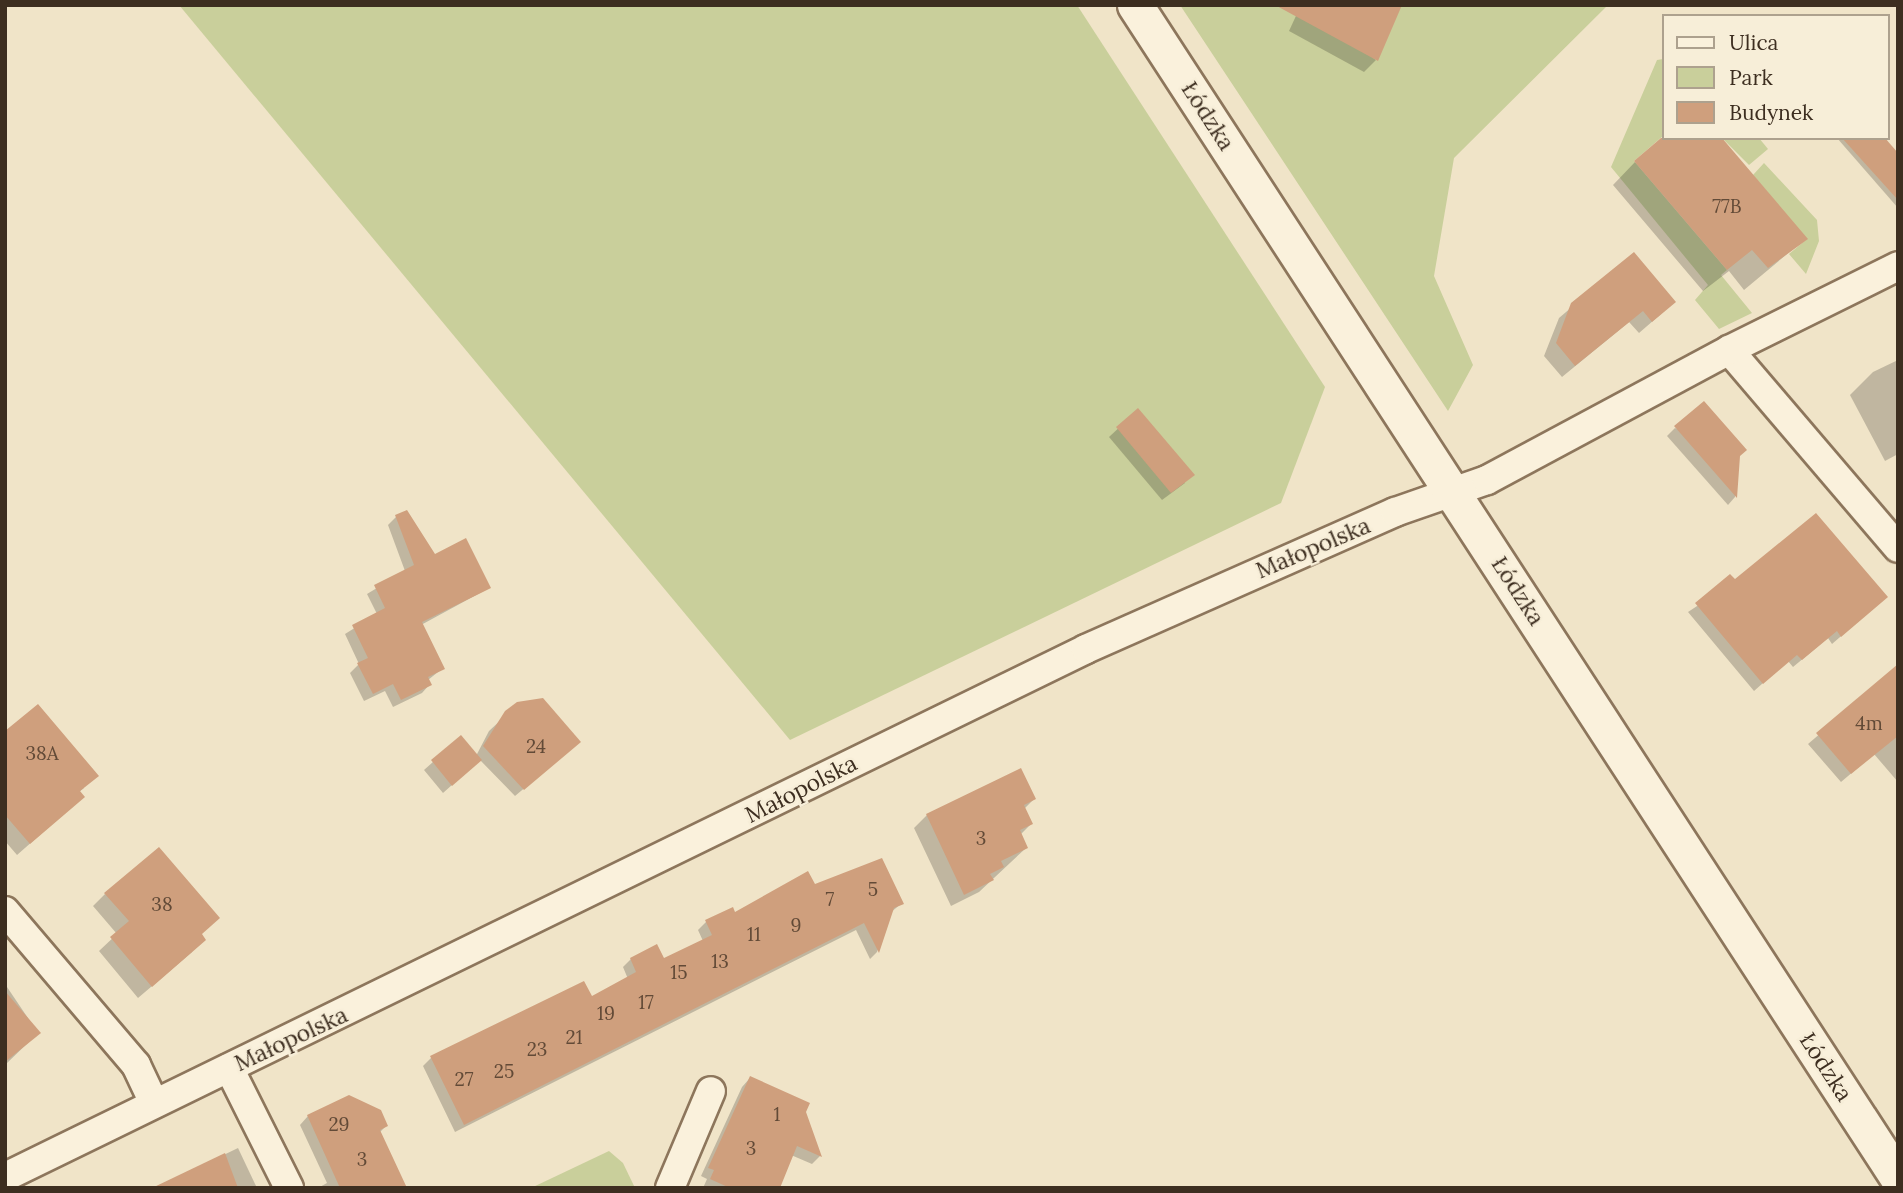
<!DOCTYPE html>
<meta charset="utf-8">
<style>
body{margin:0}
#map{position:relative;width:1903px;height:1193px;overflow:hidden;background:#f0e4c8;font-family:Lora,serif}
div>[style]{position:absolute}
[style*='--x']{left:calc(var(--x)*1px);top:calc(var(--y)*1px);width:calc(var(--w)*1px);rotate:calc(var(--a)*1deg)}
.green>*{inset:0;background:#c9cf9b}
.shadow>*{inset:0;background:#0003}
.building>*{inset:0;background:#cf9f7d}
.roads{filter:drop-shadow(2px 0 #8d765c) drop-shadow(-2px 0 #8d765c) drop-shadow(0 2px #8d765c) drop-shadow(0 -2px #8d765c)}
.minor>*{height:28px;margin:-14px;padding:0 14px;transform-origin:14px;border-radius:14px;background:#faf1dc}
.tertiary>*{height:35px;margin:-17.5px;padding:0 17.5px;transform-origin:17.5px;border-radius:17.5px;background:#faf1dc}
span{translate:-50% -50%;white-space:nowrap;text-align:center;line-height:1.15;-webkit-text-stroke:5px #f7eed8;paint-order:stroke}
.number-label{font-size:19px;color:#624a37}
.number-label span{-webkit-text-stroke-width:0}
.street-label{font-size:23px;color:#3d2e20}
.frame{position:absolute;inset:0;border:7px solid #3d2e20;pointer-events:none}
.legend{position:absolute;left:1662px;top:14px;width:228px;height:126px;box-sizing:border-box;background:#f7eed8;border:2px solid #ada18e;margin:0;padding:9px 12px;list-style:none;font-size:21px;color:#3d2e20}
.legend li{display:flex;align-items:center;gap:14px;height:35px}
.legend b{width:35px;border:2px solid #ada18e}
</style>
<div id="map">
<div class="green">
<i style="clip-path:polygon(179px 5px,1077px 5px,1325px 387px,1281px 503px,790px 740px)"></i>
<i style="clip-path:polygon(1180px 5px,1608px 5px,1454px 158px,1434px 276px,1473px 365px,1448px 411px)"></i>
<i style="clip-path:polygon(1663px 59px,1663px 136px,1634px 161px,1727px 270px,1721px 275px,1752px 313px,1719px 329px,1695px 300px,1708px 285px,1611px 167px,1657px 60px)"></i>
<i style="clip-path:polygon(1722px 138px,1759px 138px,1768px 149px,1749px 165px)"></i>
<i style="clip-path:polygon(1764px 163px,1817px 220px,1819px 241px,1806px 274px,1789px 254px,1807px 239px,1753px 175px)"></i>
<i style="clip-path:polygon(609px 1151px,623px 1163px,635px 1188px,531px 1188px)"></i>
</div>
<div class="shadow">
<i style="clip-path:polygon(1301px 5px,1376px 60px,1364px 72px,1289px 31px)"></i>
<i style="clip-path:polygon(1837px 138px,1883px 138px,1898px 155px,1898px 208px)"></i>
<i style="clip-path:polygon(1635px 162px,1805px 239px,1744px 290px,1729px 271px,1703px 291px,1613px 185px)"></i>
<i style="clip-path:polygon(1634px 254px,1661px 314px,1639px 333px,1629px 322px,1562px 377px,1544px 356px,1559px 318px)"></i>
<i style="clip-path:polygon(1898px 360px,1898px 454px,1885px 461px,1850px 395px,1873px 372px)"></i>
<i style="clip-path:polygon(1138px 410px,1185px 483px,1162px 500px,1109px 437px)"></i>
<i style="clip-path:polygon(1675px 428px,1739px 456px,1735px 497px,1728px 505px,1667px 436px)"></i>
<i style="clip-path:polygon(396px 517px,434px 557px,489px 588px,421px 625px,443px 668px,428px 680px,430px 684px,422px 693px,393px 707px,385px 691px,364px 701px,350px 673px,359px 664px,345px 634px,377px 614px,367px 594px,405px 571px,388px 525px)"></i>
<i style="clip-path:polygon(1735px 581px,1877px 605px,1832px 644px,1828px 638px,1793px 667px,1788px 661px,1754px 691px,1688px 612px)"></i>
<i style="clip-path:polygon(1898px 667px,1898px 782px,1874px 754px,1841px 782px,1808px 744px)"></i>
<i style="clip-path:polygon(518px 704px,570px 750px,515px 796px,480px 760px,443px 793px,424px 770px,461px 737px,476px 756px,489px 731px)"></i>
<i style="clip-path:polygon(5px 734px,84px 788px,79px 792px,83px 797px,17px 855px,5px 841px)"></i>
<i style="clip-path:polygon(1020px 770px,1034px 799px,1024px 809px,1031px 824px,1020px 835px,1026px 848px,979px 892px,951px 906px,914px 828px,927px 815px)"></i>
<i style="clip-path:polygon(814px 887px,902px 903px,890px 913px,877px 952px,870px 959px,856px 930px,455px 1132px,423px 1066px,431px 1058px,591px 998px,628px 979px,623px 967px,631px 959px,663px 960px,703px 941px,698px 930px,706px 922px)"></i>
<i style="clip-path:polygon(105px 894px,200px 935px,192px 952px,138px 998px,99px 951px,117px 934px,93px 906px)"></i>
<i style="clip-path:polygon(5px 984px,38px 1033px,5px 1065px)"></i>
<i style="clip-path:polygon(750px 1078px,804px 1111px,820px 1156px,812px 1164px,791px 1155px,778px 1188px,703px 1188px,707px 1179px,701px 1176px,742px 1087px)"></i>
<i style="clip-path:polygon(308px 1116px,386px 1126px,379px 1133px,404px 1188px,318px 1188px,327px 1183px,300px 1125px)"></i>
<i style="clip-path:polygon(238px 1148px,257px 1188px,166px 1188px,174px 1179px)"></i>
</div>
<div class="building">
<i style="clip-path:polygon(1275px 5px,1402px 5px,1378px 61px)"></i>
<i style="clip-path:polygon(1661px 138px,1722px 138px,1808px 239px,1768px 268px,1752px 250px,1727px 270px,1634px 161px)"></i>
<i style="clip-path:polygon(1842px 138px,1885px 138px,1898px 153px,1898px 200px)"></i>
<i style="clip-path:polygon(1634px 252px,1676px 302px,1652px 322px,1643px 311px,1575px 366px,1556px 343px,1571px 303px)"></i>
<i style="clip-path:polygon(1704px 401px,1747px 450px,1740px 456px,1737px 498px,1674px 426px)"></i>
<i style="clip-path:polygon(1138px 408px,1195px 475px,1171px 493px,1116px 427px)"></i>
<i style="clip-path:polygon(407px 510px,435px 554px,466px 538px,491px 588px,422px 622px,445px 669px,428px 677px,432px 685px,401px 700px,393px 684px,373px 694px,357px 663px,368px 658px,352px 625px,385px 608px,374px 585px,414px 565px,395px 515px)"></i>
<i style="clip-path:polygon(1816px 513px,1888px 597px,1841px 637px,1837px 631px,1802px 660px,1797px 655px,1763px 684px,1695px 603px,1730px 574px,1735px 579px)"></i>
<i style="clip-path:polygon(1898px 664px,1898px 736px,1851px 774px,1816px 733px)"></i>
<i style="clip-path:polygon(543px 698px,581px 742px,524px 790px,483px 746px,505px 711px,517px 702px)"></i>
<i style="clip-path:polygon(38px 704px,99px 776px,80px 791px,85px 797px,30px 844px,5px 815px,5px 731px)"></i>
<i style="clip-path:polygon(461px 735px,482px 760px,452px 786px,431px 760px)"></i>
<i style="clip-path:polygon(1021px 768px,1036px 799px,1024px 805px,1033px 824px,1020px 830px,1028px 848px,1001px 861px,1004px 867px,990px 874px,994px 880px,964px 895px,926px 814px)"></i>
<i style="clip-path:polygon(159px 847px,220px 918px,202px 934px,206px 940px,152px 987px,110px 937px,129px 921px,104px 893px)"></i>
<i style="clip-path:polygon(882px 858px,904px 904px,894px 908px,879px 953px,864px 923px,464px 1125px,430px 1056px,584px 981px,592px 996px,636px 972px,630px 958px,657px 944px,664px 958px,712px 935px,705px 920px,733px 907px,735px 912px,808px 871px,815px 884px)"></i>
<i style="clip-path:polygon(5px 991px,41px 1033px,5px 1062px)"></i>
<i style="clip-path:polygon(750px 1076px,810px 1103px,806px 1112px,822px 1157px,797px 1146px,780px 1188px,730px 1188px,710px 1179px,714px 1170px,708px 1168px)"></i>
<i style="clip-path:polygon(349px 1095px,381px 1110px,388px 1126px,380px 1130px,407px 1188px,340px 1188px,307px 1115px)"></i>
<i style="clip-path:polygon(225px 1153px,238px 1188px,152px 1188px)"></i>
</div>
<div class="roads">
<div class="minor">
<i style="--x:1729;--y:350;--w:260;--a:49.5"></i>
<i style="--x:5;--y:911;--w:202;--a:49.6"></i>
<i style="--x:136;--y:1065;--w:42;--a:64.7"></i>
<i style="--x:229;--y:1068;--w:134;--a:63.4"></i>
<i style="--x:5;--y:1177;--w:1203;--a:-26.03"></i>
<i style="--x:1086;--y:649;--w:338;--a:-23.9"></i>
<i style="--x:1395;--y:512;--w:97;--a:-19.2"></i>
<i style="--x:1487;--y:480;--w:275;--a:-28.2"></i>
<i style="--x:1729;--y:350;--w:189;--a:-26.4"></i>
<i style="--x:670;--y:1188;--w:105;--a:-67.1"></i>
</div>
<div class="tertiary">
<i style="--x:1135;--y:5;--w:1399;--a:56.96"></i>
</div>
</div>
<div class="number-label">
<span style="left:1727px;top:207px">77B</span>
<span style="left:1869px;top:724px">4m</span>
<span style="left:536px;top:747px">24</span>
<span style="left:42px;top:754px">38A</span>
<span style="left:981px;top:839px">3</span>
<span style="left:873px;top:890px">5</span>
<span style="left:830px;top:900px">7</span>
<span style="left:162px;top:905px">38</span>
<span style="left:796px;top:926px">9</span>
<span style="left:754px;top:935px">11</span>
<span style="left:720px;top:962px">13</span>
<span style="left:679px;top:973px">15</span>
<span style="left:646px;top:1003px">17</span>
<span style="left:606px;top:1014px">19</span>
<span style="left:574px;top:1038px">21</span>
<span style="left:537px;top:1050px">23</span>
<span style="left:504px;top:1072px">25</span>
<span style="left:464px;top:1080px">27</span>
<span style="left:777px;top:1115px">1</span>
<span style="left:339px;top:1125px">29</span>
<span style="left:751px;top:1149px">3</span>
<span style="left:362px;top:1160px">3</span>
</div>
<div class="street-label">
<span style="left:1208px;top:116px;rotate:57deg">Łódzka</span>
<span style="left:1313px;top:548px;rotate:-23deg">Małopolska</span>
<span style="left:1518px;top:591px;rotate:57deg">Łódzka</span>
<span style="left:801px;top:789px;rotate:-27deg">Małopolska</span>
<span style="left:291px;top:1039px;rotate:-25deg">Małopolska</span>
<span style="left:1826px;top:1067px;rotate:57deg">Łódzka</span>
</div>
<div class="frame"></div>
<ul class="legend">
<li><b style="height:9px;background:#faf1dc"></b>Ulica</li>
<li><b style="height:19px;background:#c9cf9b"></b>Park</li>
<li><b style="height:19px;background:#cf9f7d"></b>Budynek</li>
</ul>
</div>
